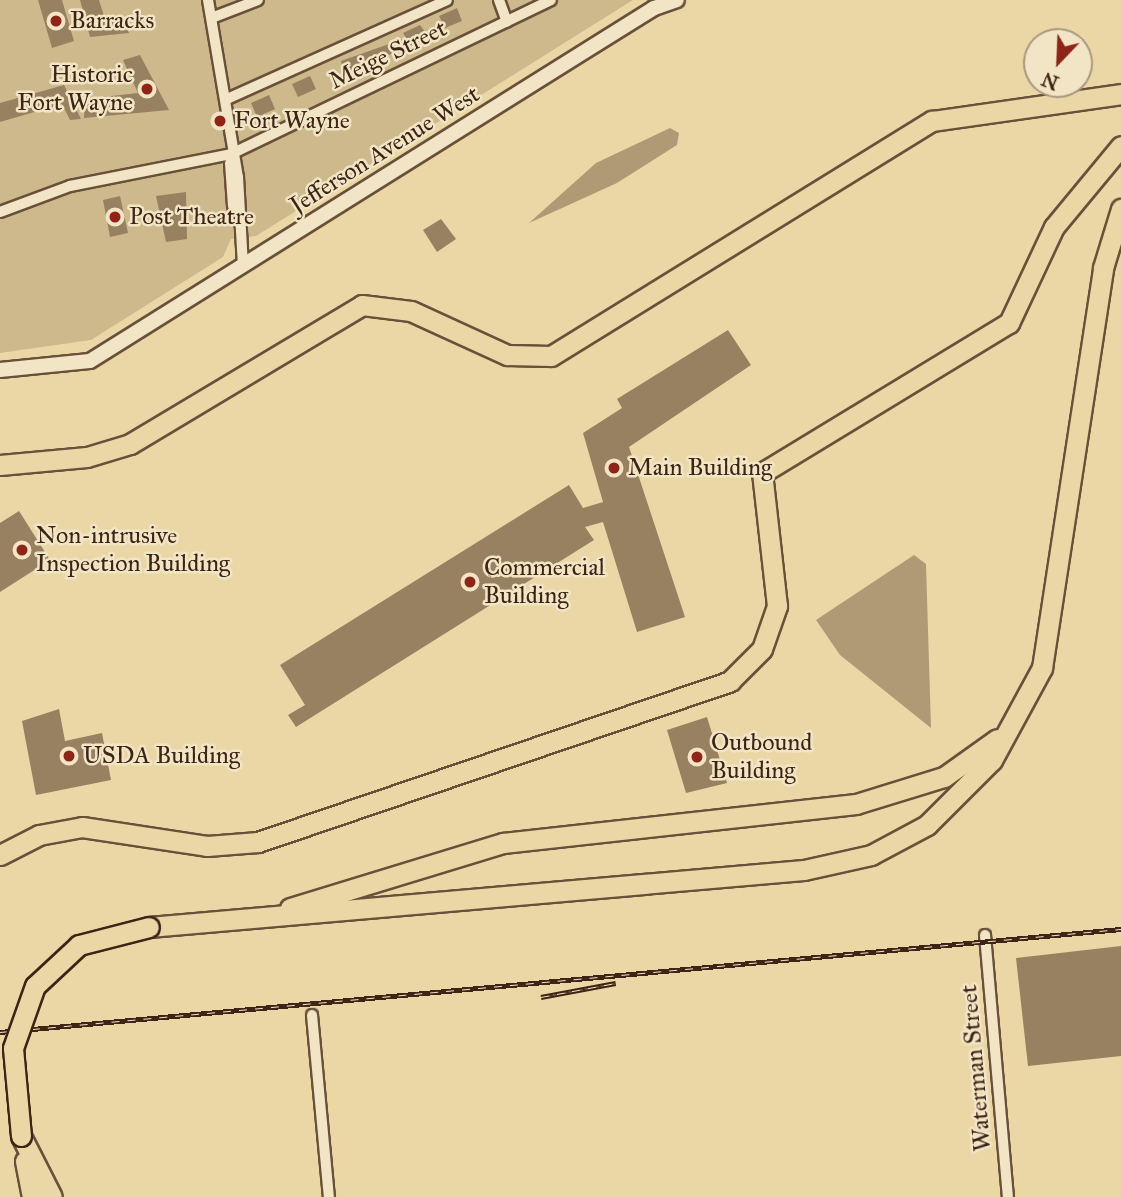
<!DOCTYPE html>
<style>
body{margin:0}
#map{position:relative;width:1121px;height:1197px;overflow:hidden;background:#ebd7a6;font-family:"IM FELL Great Primer",serif}
div>[style]{position:absolute}
[style*='--x']{left:calc(var(--x)*1px);top:calc(var(--y)*1px);width:calc(var(--w)*1px);rotate:calc(var(--a)*1deg)}
.green>*{inset:0;background:#ceb98d}
.water>*{inset:0;background:#b09a75}
.building>*{inset:0;background:#988160}
.roads{filter:drop-shadow(2px 0 #695139) drop-shadow(-2px 0 #695139) drop-shadow(0 2px #695139) drop-shadow(0 -2px #695139)}
.street>*{height:10px;margin:-5px;padding:0 5px;transform-origin:5px;border-radius:5px;background:#f2e5c5}
.secondary>*{height:14px;margin:-7px;padding:0 7px;transform-origin:7px;border-radius:7px;background:#f2e5c5}
.highway>*{height:19px;margin:-9.5px;padding:0 9.5px;transform-origin:9.5px;border-radius:9.5px;background:#ebd7a6}
.rail>*{height:5px;margin-top:-2.5px;transform-origin:0;background:repeating-linear-gradient(90deg,#f2e5c5 0 8px,#3e2415 0 16px);box-sizing:border-box;border-block:2px solid #3e2415}
.bridges{filter:drop-shadow(2px 0 #3e2415) drop-shadow(-2px 0 #3e2415) drop-shadow(0 2px #3e2415) drop-shadow(0 -2px #3e2415)}
.highway-bridge>*{height:19px;margin:-9.5px;padding:0 9.5px;transform-origin:9.5px;border-radius:9.5px;background:#ebd7a6}
.dots>*{width:19px;height:19px;translate:-50% -50%;box-sizing:border-box;border:4px solid #f2e5c5;border-radius:50%}
span{translate:-50% -50%;white-space:nowrap;text-align:center;line-height:1.15;-webkit-text-stroke:5px #f2e5c5;paint-order:stroke}
.poi-label{font-size:24px;color:#3e2415}
.left{translate:0 -50%;text-align:left}
.right{translate:-100% -50%;text-align:right}
.street-label{font-size:24px;color:#3e2415}
.north{position:absolute;left:1023px;top:28px;width:70px;height:70px;box-sizing:border-box;background:#f2e5c5;border:2px solid #aa987f;border-radius:50%;rotate:203deg;font-size:19px;font-weight:700;line-height:28px;text-align:center;color:#3e2415}
.north::after{content:'';display:block;margin:auto;width:24px;height:32px;background:#8f2418;clip-path:polygon(50% 0,100% 100%,50% 72%,0 100%)}
</style>
<div id="map">
<div class="green">
<i style="clip-path:polygon(0 0,633px 0,256px 236px,231px 239px,223px 257px,91px 340px,0 353px)"></i>
</div>
<div class="water">
<i style="clip-path:polygon(670px 128px,679px 133px,677px 145px,617px 183px,529px 223px,596px 163px)"></i>
<i style="clip-path:polygon(914px 555px,926px 564px,931px 728px,840px 655px,816px 620px)"></i>
</div>
<div class="building">
<i style="clip-path:polygon(38px 0,62px 0,74px 41px,52px 48px)"></i>
<i style="clip-path:polygon(80px 0,99px 0,106px 22px,123px 20px,129px 33px,90px 37px)"></i>
<i style="clip-path:polygon(457px 8px,462px 21px,445px 28px,439px 16px)"></i>
<i style="clip-path:polygon(420px 25px,429px 37px,344px 75px,341px 61px,406px 38px,403px 33px)"></i>
<i style="clip-path:polygon(140px 55px,169px 110px,84px 118px,85px 99px,138px 93px,123px 60px)"></i>
<i style="clip-path:polygon(310px 76px,316px 89px,298px 97px,292px 84px)"></i>
<i style="clip-path:polygon(64px 85px,81px 119px,70px 120px,62px 104px,0 122px,0 103px)"></i>
<i style="clip-path:polygon(269px 95px,275px 109px,257px 117px,251px 103px)"></i>
<i style="clip-path:polygon(186px 192px,187px 239px,166px 242px,156px 196px)"></i>
<i style="clip-path:polygon(120px 196px,128px 233px,110px 237px,103px 200px)"></i>
<i style="clip-path:polygon(441px 219px,456px 239px,437px 252px,423px 230px)"></i>
<i style="clip-path:polygon(728px 330px,751px 365px,629px 447px,685px 617px,637px 632px,603px 522px,585px 527px,594px 540px,296px 727px,288px 715px,305px 705px,280px 665px,569px 485px,583px 508px,603px 502px,583px 433px,622px 408px,617px 399px)"></i>
<i style="clip-path:polygon(19px 511px,50px 560px,0 592px,0 523px)"></i>
<i style="clip-path:polygon(59px 709px,65px 741px,102px 733px,111px 780px,36px 795px,22px 721px)"></i>
<i style="clip-path:polygon(707px 717px,727px 783px,686px 793px,667px 730px)"></i>
<i style="clip-path:polygon(1121px 946px,1121px 1056px,1028px 1066px,1016px 958px)"></i>
</div>
<div class="roads">
<div class="street">
<i style="--x:208;--y:0;--w:180;--a:80.4"></i>
<i style="--x:238;--y:177;--w:90;--a:86.8"></i>
<i style="--x:499;--y:0;--w:23;--a:70"></i>
<i style="--x:214;--y:17;--w:47;--a:-21.1"></i>
<i style="--x:227;--y:99;--w:241;--a:-24.2"></i>
<i style="--x:230;--y:163;--w:43;--a:86"></i>
<i style="--x:0;--y:212;--w:75;--a:-20.4"></i>
<i style="--x:70;--y:186;--w:164;--a:-11.2"></i>
<i style="--x:231;--y:154;--w:355;--a:-25.7"></i>
<i style="--x:985;--y:935;--w:263;--a:85"></i>
<i style="--x:312;--y:1015;--w:183;--a:84.7"></i>
</div>
<div class="secondary">
<i style="--x:0;--y:370;--w:90;--a:-5.7"></i>
<i style="--x:90;--y:361;--w:665;--a:-32.04"></i>
<i style="--x:654;--y:8;--w:24;--a:-19"></i>
</div>
<div class="highway">
<i style="--x:0;--y:465;--w:87;--a:-5.3"></i>
<i style="--x:87;--y:457;--w:45;--a:-16.8"></i>
<i style="--x:130;--y:444;--w:270;--a:-30.9"></i>
<i style="--x:362;--y:305;--w:49;--a:7"></i>
<i style="--x:411;--y:311;--w:106;--a:24.6"></i>
<i style="--x:507;--y:355;--w:44;--a:1.3"></i>
<i style="--x:551;--y:356;--w:448;--a:-31.7"></i>
<i style="--x:932;--y:121;--w:191;--a:-8.1"></i>
<i style="--x:0;--y:855;--w:44;--a:-27.1"></i>
<i style="--x:39;--y:835;--w:44;--a:-10.5"></i>
<i style="--x:82;--y:827;--w:126;--a:8.6"></i>
<i style="--x:207;--y:846;--w:51;--a:-4.5"></i>
<i style="--x:258;--y:842;--w:499;--a:-18.8"></i>
<i style="--x:730;--y:681;--w:45;--a:-45"></i>
<i style="--x:762;--y:649;--w:46;--a:-70.8"></i>
<i style="--x:777;--y:606;--w:134;--a:-96.4"></i>
<i style="--x:762;--y:473;--w:289;--a:-31.3"></i>
<i style="--x:1009;--y:323;--w:106;--a:-64.9"></i>
<i style="--x:1054;--y:227;--w:105;--a:-50.4"></i>
<i style="--x:290;--y:908;--w:223;--a:-17"></i>
<i style="--x:503;--y:843;--w:355;--a:-6.3"></i>
<i style="--x:856;--y:804;--w:92;--a:-17.1"></i>
<i style="--x:944;--y:777;--w:65;--a:-35.6"></i>
<i style="--x:149;--y:927;--w:657;--a:-4.97"></i>
<i style="--x:804;--y:870;--w:69;--a:-12.6"></i>
<i style="--x:871;--y:855;--w:64;--a:-28.2"></i>
<i style="--x:927;--y:825;--w:92;--a:-45"></i>
<i style="--x:992;--y:760;--w:105;--a:-61.5"></i>
<i style="--x:1042;--y:668;--w:405;--a:-81.3"></i>
<i style="--x:1103;--y:268;--w:62;--a:-73"></i>
<i style="--x:21;--y:1136;--w:68;--a:63.1"></i>
<i style="--x:25;--y:1161;--w:37;--a:79"></i>
</div>
</div>
<div class="rail">
<i style="--x:541;--y:997;--w:76;--a:-10.6"></i>
<i style="--x:0;--y:1032;--w:1126;--a:-5.25"></i>
</div>
<div class="bridges">
<div class="highway-bridge">
<i style="--x:21;--y:1136;--w:88;--a:-95.2"></i>
<i style="--x:13;--y:1048;--w:66;--a:-70.5"></i>
<i style="--x:35;--y:986;--w:60;--a:-43"></i>
<i style="--x:79;--y:945;--w:72;--a:-14.4"></i>
</div>
</div>
<div class="dots">
<i style="left:56px;top:21px;background:#8f2418"></i>
<i style="left:147px;top:89px;background:#8f2418"></i>
<i style="left:220px;top:121px;background:#8f2418"></i>
<i style="left:115px;top:217px;background:#8f2418"></i>
<i style="left:614px;top:468px;background:#8f2418"></i>
<i style="left:22px;top:550px;background:#8f2418"></i>
<i style="left:470px;top:582px;background:#8f2418"></i>
<i style="left:69px;top:756px;background:#8f2418"></i>
<i style="left:697px;top:757px;background:#8f2418"></i>
</div>
<div class="poi-label">
<span class="left" style="left:70px;top:21px">Barracks</span>
<span class="right" style="left:133px;top:89px">Historic<br>Fort Wayne</span>
<span class="left" style="left:234px;top:121px">Fort Wayne</span>
<span class="left" style="left:129px;top:217px">Post Theatre</span>
<span class="left" style="left:628px;top:468px">Main Building</span>
<span class="left" style="left:36px;top:550px">Non-intrusive<br>Inspection Building</span>
<span class="left" style="left:484px;top:582px">Commercial<br>Building</span>
<span class="left" style="left:711px;top:757px">Outbound<br>Building</span>
<span class="left" style="left:83px;top:756px">USDA Building</span>
</div>
<div class="street-label">
<span style="left:388px;top:55px;rotate:-26deg">Meige Street</span>
<span style="left:385px;top:150px;rotate:-32deg">Jefferson Avenue West</span>
<span style="left:976px;top:1068px;rotate:-95deg">Waterman Street</span>
</div>
<div class="north">N</div>
</div>
